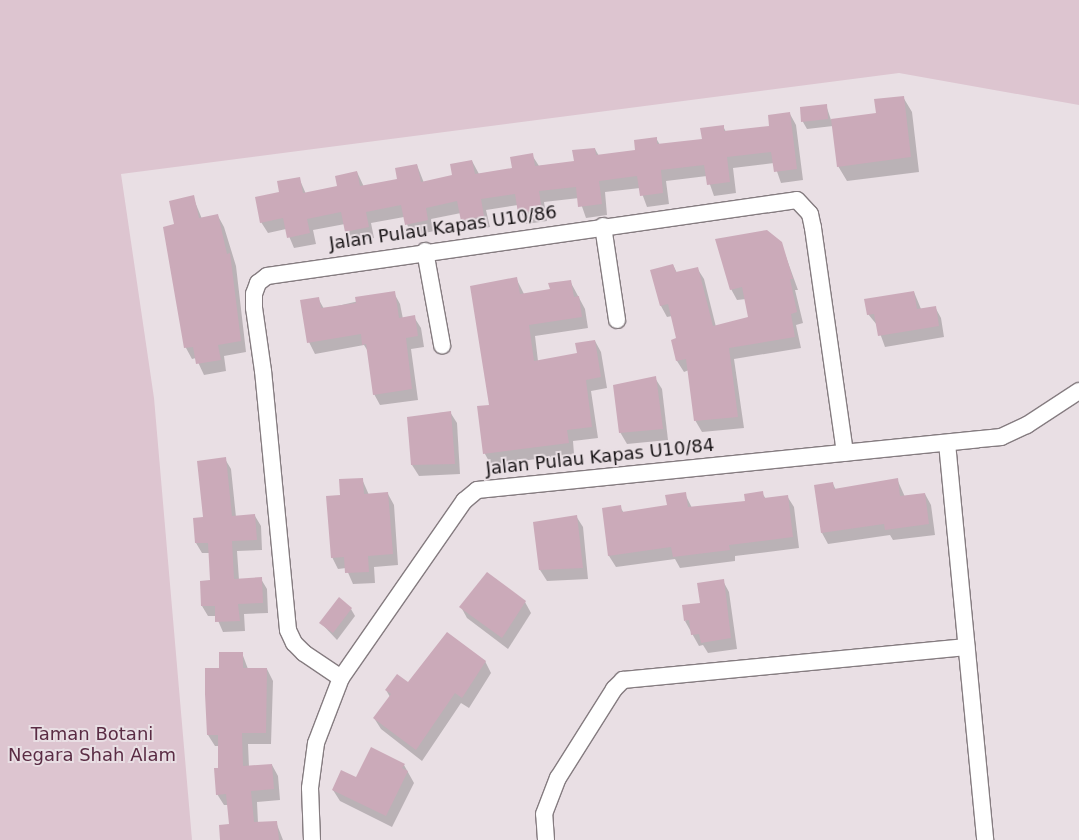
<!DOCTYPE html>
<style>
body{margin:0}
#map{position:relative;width:1079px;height:840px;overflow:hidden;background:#e9dfe4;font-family:"DejaVu Sans",sans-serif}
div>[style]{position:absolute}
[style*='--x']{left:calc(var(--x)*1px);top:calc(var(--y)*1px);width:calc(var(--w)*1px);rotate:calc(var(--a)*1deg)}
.green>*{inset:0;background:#ddc5d0}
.shadow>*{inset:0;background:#0003}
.building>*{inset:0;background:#cbaab9}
.roads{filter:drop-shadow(1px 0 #857c80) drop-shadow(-1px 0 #857c80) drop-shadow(0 1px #857c80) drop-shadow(0 -1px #857c80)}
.minor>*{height:16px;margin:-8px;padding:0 8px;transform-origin:8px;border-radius:8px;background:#fff}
span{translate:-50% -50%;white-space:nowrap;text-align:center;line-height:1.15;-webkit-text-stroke:4px #e9dfe4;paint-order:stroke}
.street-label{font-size:18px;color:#181416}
.park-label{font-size:18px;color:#5a2c44}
</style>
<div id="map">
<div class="green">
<i style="clip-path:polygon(0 0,1079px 0,1079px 105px,899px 73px,121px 174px,154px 398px,192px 840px,0 840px)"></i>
</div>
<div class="shadow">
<i style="clip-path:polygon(903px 97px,912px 112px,919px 172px,847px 181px,838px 166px,833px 126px,807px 129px,803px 122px,801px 108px,826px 105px,831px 120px,877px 114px)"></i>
<i style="clip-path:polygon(790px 114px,796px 125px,803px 180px,781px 183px,774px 163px,733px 168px,736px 193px,714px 196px,707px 176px,666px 181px,669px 204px,647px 207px,640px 188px,605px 192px,607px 215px,586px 218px,579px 198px,544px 202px,547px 221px,526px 224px,518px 205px,486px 210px,490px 227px,469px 231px,461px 213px,431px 219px,434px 231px,412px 236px,404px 217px,371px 223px,374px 238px,353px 242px,345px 224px,313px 230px,316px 244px,294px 248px,286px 229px,268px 233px,261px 222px,280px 193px,299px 178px,306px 194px,339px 187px,357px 172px,364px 187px,398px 180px,417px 165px,424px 183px,454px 176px,472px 161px,479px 174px,513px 169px,532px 155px,539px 166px,575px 162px,595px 149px,599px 156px,636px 152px,656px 138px,660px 145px,703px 140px,723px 126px,726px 132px,770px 127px)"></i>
<i style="clip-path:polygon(193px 197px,202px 219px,218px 216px,224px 227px,236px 266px,246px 352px,224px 356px,226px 371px,204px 375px,196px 358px,192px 359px,186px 348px,175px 225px)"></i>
<i style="clip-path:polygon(781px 243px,798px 290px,795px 290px,803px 323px,796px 325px,801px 348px,734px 359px,744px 428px,702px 432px,695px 420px,689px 370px,684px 372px,677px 361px,677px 339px,672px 316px,667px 317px,661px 306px,652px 271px,673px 265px,677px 273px,697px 268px,704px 279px,716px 327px,750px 318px,746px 299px,737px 300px,731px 289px)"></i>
<i style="clip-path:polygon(516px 278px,524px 294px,551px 290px,570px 281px,585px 309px,588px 328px,535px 336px,538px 361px,579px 354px,595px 341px,601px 352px,607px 388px,591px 391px,598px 438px,573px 441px,574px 454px,491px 465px,485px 454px,478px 408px,490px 406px)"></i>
<i style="clip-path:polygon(914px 292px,921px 309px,935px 307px,941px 318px,944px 337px,885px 347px,877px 325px,868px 314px)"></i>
<i style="clip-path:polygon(394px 293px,400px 304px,403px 319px,414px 317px,421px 328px,424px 347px,411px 349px,418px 400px,380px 405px,374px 394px,369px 353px,364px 345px,315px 354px,309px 342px,318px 298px,324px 309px)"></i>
<i style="clip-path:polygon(655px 378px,662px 389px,668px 440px,627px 444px,620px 432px)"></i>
<i style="clip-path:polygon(450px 412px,457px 423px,460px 474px,419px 476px,412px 465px,438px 413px)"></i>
<i style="clip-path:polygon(225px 459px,231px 469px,236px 517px,255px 516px,261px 526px,262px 550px,237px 551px,239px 580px,261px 579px,267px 589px,268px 613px,244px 614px,245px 631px,223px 632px,216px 616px,208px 616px,202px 606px,212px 581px,210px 553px,202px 553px,196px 543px)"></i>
<i style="clip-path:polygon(362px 479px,369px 495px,388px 494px,394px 505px,398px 565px,374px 567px,375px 583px,353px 584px,346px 568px,338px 569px,332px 557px,341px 496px)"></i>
<i style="clip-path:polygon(897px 479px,905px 497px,925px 494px,931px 505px,935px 535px,893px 540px,890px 535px,828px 544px,822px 533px,833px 484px,836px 490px)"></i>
<i style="clip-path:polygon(762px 493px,766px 499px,787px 496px,794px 507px,799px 548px,735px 556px,735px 561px,680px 568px,675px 559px,616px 567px,609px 556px,603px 509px,620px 507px,624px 513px,668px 506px,685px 494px,692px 508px,746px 502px)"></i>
<i style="clip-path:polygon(576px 516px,583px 527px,588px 579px,547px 581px,540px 570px)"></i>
<i style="clip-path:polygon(723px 581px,729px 592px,737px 649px,708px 653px,703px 645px,699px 646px,685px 621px)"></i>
<i style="clip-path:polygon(525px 602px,531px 613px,508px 649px,467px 618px,461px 607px)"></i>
<i style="clip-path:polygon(351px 609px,355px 616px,337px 640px,321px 623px)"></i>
<i style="clip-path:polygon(242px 653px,248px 669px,267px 669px,273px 681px,271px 744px,248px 744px,249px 767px,272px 765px,278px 776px,280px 800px,257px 802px,258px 823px,276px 822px,283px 840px,221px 840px,230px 826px,229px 805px,224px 805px,217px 794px,219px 746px,215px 746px,208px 735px,220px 670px)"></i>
<i style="clip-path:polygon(485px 661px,491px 673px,469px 708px,461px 703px,422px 761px,381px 729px,374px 718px,390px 697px,386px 690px)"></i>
<i style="clip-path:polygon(372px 749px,404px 765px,414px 783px,392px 827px,340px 801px,333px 790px,356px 779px)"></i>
</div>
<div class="building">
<i style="clip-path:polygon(904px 96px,911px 157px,837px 167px,831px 119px,876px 113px,874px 99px)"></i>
<i style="clip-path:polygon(827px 104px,828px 119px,801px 122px,800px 107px)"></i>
<i style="clip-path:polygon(790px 112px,797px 169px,774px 172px,771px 152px,727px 157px,730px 182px,707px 185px,704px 165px,661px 170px,663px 193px,640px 196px,637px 176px,599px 181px,602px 204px,578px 207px,576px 187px,539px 191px,542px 210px,518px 213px,515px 194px,481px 199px,484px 216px,461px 221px,457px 201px,426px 208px,428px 220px,405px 225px,401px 205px,366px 212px,369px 227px,345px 232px,341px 212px,307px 219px,310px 233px,287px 238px,283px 218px,260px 223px,255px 197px,279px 192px,277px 181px,300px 177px,303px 193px,337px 186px,335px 176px,357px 171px,360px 186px,397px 179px,395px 168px,417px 164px,421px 182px,452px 175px,450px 164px,472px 160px,475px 174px,512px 168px,510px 157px,533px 153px,535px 166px,574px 161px,572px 150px,595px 148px,596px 155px,635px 150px,634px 140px,657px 137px,657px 144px,702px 139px,700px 128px,724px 125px,724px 131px,769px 126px,768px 115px)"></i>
<i style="clip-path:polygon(194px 195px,199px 218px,218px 214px,227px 254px,230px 253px,241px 341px,218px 345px,221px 360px,196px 364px,193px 347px,184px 348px,163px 227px,174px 224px,169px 201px)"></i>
<i style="clip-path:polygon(767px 230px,782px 242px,793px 279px,790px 279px,797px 312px,791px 314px,795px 337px,729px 348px,738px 417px,694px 421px,686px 359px,676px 361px,671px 340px,676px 338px,668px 304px,660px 306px,650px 270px,673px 264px,676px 272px,698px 267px,713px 326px,748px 317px,742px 287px,730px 290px,715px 239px)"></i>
<i style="clip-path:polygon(517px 277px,520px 294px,550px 289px,548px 283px,571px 280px,574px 297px,579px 296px,582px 317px,529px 325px,534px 361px,577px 353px,575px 343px,595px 340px,601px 377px,586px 380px,592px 427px,567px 430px,569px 443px,483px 454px,477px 406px,489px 405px,470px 286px)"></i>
<i style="clip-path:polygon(395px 291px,399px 318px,415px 315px,418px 336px,406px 338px,412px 389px,373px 395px,366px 344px,362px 345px,361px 334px,307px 343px,300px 300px,319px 297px,321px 308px,356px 303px,355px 297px)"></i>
<i style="clip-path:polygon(914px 291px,917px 309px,936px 306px,939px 326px,878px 336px,874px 314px,867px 315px,864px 299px)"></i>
<i style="clip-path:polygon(656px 376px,663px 429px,619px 433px,613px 385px)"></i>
<i style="clip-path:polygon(451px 411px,455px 464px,411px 465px,407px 417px)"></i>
<i style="clip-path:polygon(226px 457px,232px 516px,255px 514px,257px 540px,232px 541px,234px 579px,262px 577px,263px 603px,238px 604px,240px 621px,215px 622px,215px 606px,201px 606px,200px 581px,210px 580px,208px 543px,195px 543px,193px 518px,203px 517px,197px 461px)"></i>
<i style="clip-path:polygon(363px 478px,364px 494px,388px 492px,393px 554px,368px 556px,369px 572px,345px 573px,344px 557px,331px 558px,326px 496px,340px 495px,339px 479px)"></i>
<i style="clip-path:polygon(898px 478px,900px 496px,925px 493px,929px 524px,885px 530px,884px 524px,821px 533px,814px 485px,833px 482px,834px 489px)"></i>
<i style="clip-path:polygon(763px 491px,764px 498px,788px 495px,793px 537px,729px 545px,730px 550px,673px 557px,671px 547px,608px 556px,602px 508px,621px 505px,622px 512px,667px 505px,665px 495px,686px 492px,688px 507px,745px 501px,744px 494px)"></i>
<i style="clip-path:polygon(577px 515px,583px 568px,539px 570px,533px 522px)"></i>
<i style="clip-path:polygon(487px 572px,526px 601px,502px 638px,459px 607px)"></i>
<i style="clip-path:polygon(724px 579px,731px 638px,701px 643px,699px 634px,691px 635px,689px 620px,684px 621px,682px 605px,700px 603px,697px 583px)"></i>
<i style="clip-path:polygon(339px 597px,352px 608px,333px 633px,319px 623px)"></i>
<i style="clip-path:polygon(447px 632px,486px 661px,462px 698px,455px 693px,416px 750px,373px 718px,391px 694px,385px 690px,397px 674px,408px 682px)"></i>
<i style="clip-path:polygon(219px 652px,243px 652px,243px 668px,267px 668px,266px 733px,242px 733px,243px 766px,272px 764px,274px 789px,251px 791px,254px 822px,277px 821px,279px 840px,220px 840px,219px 825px,229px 824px,226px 794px,216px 795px,214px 768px,218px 768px,218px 735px,207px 735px,205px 694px,205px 668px,219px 668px)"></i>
<i style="clip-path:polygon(371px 747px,405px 764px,402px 768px,408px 771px,386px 816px,332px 790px,341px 770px,356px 777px)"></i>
</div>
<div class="roads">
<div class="minor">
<i style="--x:603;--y:226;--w:95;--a:81.5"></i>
<i style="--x:425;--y:251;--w:96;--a:79.7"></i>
<i style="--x:947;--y:443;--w:399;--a:84.5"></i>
<i style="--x:341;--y:678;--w:45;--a:-146"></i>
<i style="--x:304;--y:653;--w:14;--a:-135"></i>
<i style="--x:294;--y:643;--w:14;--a:-115"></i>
<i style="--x:288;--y:630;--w:260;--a:-95.5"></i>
<i style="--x:263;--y:371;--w:64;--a:-98.1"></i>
<i style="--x:254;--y:308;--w:14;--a:-90"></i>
<i style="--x:254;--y:294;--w:12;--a:-70"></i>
<i style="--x:258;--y:283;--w:11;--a:-38"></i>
<i style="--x:267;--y:276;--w:535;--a:-8.16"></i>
<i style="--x:797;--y:200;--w:19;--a:47"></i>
<i style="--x:810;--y:214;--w:14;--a:78"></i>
<i style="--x:813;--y:228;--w:227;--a:81.9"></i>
<i style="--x:312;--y:840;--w:52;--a:-92.2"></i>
<i style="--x:310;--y:788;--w:45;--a:-82.4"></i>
<i style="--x:316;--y:743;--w:70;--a:-69"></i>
<i style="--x:341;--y:678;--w:216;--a:-55.2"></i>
<i style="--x:464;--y:501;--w:17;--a:-40"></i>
<i style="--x:477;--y:490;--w:527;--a:-5.78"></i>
<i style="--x:1001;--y:437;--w:29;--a:-25"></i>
<i style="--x:1027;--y:425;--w:62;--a:-33.2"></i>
<i style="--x:546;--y:840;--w:26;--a:-94"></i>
<i style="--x:544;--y:814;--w:39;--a:-69"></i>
<i style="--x:558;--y:778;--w:105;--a:-57.8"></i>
<i style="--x:614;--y:689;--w:13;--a:-45"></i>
<i style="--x:623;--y:680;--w:345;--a:-5.5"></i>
</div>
</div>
<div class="street-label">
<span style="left:443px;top:228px;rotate:-8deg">Jalan Pulau Kapas U10/86</span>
<span style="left:600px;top:457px;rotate:-6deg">Jalan Pulau Kapas U10/84</span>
</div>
<div class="park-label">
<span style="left:92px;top:745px">Taman Botani<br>Negara Shah Alam</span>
</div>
</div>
